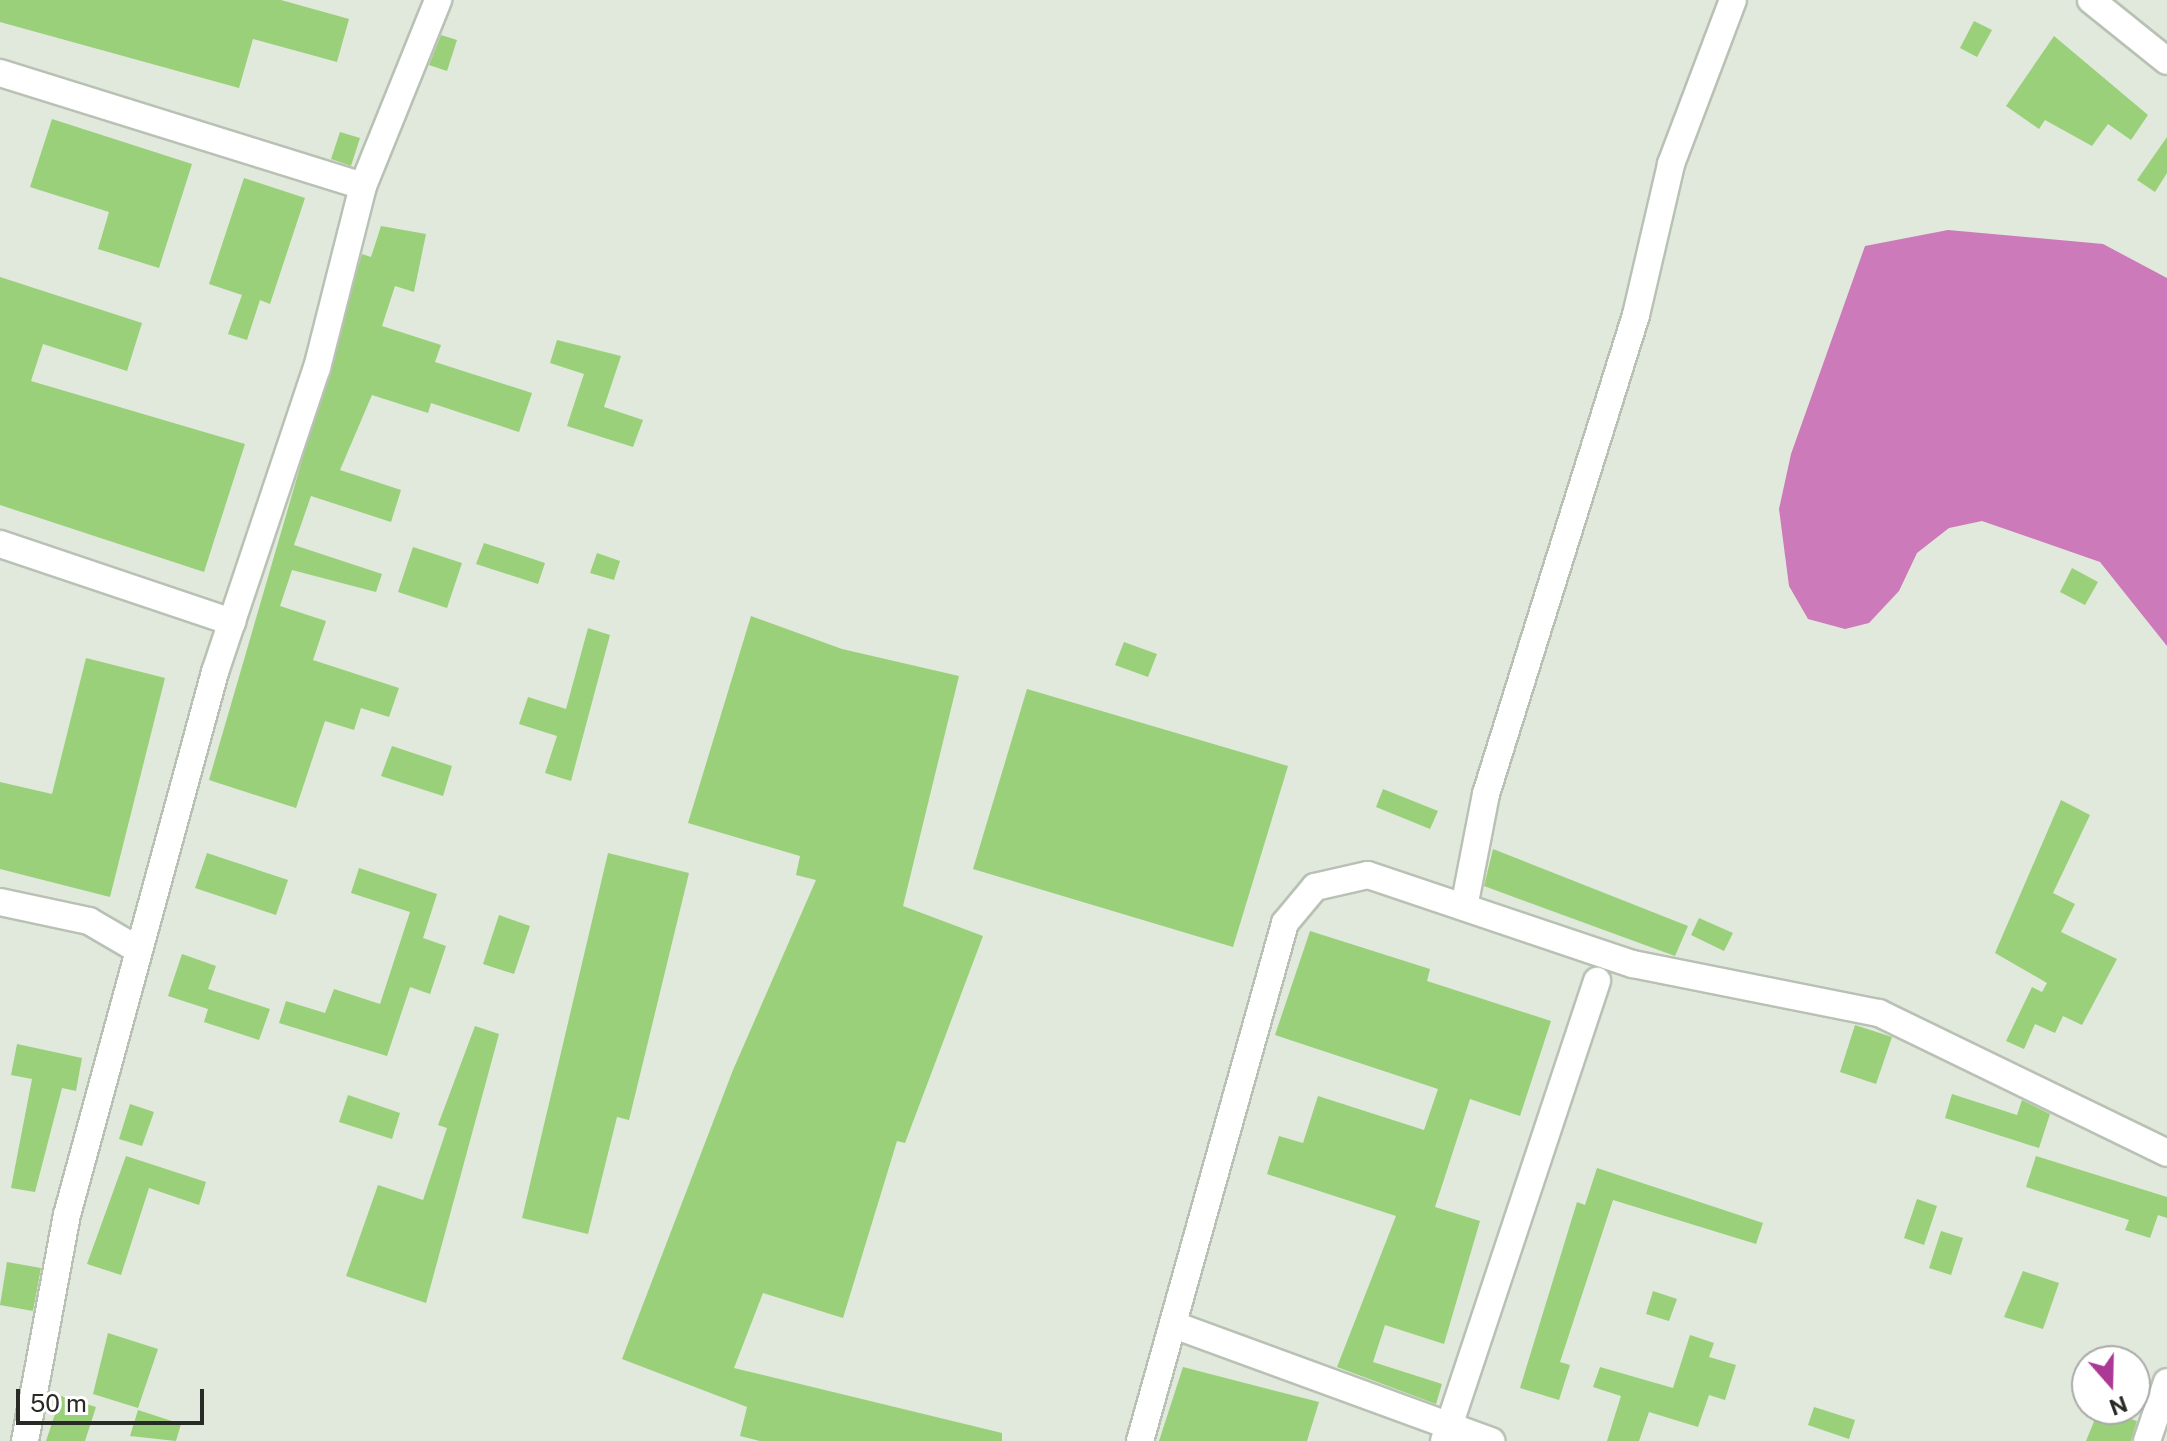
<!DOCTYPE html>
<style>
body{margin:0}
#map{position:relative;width:2167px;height:1441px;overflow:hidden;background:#e0e9dc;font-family:"Public Sans",sans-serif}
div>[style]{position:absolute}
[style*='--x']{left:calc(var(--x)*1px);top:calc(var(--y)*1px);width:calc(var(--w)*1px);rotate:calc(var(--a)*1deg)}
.water>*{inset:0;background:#cc7ab9}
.building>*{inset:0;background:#99d079}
.roads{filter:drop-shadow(2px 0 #b9c1b4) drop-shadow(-2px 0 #b9c1b4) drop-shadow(0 2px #b9c1b4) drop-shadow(0 -2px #b9c1b4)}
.minor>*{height:26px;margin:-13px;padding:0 13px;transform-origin:13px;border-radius:13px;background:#fff}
span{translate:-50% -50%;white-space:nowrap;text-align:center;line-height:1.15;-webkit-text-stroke:6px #fff;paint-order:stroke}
.north{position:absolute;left:2071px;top:1345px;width:80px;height:80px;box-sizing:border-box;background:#fff;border:2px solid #a9aaa8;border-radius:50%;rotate:160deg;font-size:22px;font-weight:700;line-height:32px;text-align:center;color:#272a25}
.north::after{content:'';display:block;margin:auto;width:28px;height:36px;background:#ab3995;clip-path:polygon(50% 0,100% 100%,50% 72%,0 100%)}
.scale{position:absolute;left:16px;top:1389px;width:188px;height:36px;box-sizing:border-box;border:4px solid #272a25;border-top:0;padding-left:10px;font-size:24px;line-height:28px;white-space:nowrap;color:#272a25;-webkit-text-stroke:6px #fff;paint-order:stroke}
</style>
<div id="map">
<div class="water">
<i style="clip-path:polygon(1948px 230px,2103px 244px,2167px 278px,2167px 646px,2100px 562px,1982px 521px,1949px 528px,1917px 553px,1899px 591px,1869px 623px,1845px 629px,1808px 619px,1789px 586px,1779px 509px,1791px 454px,1865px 246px)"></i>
</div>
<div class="building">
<i style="clip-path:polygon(0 0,281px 0,349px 19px,337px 62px,253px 39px,239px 88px,0 22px)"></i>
<i style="clip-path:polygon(1974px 21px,1992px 30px,1977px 57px,1960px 48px)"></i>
<i style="clip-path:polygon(441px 35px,457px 40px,447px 71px,429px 65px)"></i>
<i style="clip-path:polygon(2054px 36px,2148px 115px,2131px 140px,2108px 124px,2092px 146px,2045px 120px,2039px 129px,2006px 106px)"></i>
<i style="clip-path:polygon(52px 119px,192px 164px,159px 268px,98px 249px,109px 212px,30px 187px)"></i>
<i style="clip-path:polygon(340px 132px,360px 138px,351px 166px,331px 159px)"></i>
<i style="clip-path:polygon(2167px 137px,2167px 173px,2155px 192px,2137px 180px)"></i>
<i style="clip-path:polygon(244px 178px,305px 198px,270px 304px,260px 300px,247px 340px,228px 334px,242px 295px,209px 284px)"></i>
<i style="clip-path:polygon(381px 226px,426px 234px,414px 292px,395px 286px,382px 326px,441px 345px,435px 362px,532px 393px,519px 432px,431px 403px,428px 413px,372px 395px,340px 470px,401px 490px,391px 522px,311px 496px,294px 545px,382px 574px,376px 592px,292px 570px,280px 606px,326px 621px,313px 660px,399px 688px,389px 717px,361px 708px,354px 730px,325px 721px,296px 808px,209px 780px,362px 254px,371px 257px)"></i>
<i style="clip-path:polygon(0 277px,142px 323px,127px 371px,43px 344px,31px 381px,245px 444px,204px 572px,0 505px)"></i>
<i style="clip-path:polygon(557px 340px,621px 356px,604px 407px,643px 420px,633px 447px,567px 426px,584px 374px,550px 363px)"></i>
<i style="clip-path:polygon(484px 543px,545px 563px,538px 584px,476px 564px)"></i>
<i style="clip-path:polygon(413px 547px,462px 563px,447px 608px,398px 592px)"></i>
<i style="clip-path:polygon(597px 553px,620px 561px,614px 580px,590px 573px)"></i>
<i style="clip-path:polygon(2072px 568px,2098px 582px,2085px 605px,2060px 592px)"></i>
<i style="clip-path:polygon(751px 616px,842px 649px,959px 676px,903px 906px,983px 936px,905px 1143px,897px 1141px,843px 1318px,763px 1293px,734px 1368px,1002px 1433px,1002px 1441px,760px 1441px,740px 1436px,747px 1407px,622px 1359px,733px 1070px,816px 880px,796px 875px,800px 856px,688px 823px)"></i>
<i style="clip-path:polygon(588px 628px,610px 635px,571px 781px,545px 773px,557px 736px,519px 724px,528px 697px,566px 709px)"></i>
<i style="clip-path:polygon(1124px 642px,1157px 654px,1148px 677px,1115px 665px)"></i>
<i style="clip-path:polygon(86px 658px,165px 678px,110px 897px,0 869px,0 782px,52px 794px)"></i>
<i style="clip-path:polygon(1027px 689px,1288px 766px,1233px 947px,973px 869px)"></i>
<i style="clip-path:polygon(392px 746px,452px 766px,443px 796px,381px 776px)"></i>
<i style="clip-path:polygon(1383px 789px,1438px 811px,1430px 829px,1376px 807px)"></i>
<i style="clip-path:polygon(2061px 800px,2090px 815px,2053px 893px,2075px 904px,2061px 932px,2117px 959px,2082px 1025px,2063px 1016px,2055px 1033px,2035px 1024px,2024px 1049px,2006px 1041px,2032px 987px,2042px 992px,2047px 983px,1995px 953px)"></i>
<i style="clip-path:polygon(1493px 849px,1688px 926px,1675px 956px,1484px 886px)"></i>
<i style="clip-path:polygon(207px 853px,288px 880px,276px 915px,195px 888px)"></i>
<i style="clip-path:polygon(608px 853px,689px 873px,629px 1120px,617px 1117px,588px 1234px,522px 1218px)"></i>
<i style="clip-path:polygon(359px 868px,437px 894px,423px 938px,446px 946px,430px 994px,410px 987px,387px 1056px,279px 1023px,286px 1001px,325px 1013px,334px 989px,380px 1004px,410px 912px,351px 893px)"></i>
<i style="clip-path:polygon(499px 915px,530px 926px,514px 974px,483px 964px)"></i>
<i style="clip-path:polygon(1699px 918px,1733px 933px,1724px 951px,1691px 935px)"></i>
<i style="clip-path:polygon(1310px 931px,1430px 969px,1427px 981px,1551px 1021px,1520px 1116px,1470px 1099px,1435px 1207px,1480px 1221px,1444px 1344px,1385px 1325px,1373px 1362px,1442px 1384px,1436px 1404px,1337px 1367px,1396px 1216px,1267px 1174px,1279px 1136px,1303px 1143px,1318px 1096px,1424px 1130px,1438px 1089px,1275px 1035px)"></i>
<i style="clip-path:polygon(182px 954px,216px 966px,208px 989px,270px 1009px,259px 1040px,204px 1022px,208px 1009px,168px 996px)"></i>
<i style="clip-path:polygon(1855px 1025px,1892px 1037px,1876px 1084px,1840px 1072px)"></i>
<i style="clip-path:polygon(475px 1026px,499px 1034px,426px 1303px,346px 1276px,378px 1185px,423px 1200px,447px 1128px,438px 1125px)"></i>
<i style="clip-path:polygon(17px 1044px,82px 1058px,76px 1091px,62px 1088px,35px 1192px,11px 1188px,32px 1079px,11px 1075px)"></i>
<i style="clip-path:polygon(1952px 1094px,2017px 1115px,2022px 1100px,2050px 1114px,2039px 1148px,1945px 1118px)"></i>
<i style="clip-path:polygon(348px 1095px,400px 1113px,392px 1139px,339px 1122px)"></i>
<i style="clip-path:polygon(130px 1104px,154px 1112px,142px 1146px,119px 1139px)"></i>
<i style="clip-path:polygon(126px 1156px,206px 1182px,199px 1205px,149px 1188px,121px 1275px,87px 1264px)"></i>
<i style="clip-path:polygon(2036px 1156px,2167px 1197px,2167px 1218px,2158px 1215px,2150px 1238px,2125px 1230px,2129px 1220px,2026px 1187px)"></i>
<i style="clip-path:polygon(1597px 1168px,1763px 1223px,1756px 1244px,1613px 1200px,1560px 1362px,1570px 1365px,1559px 1400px,1520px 1388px,1577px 1202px,1585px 1205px)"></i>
<i style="clip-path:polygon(1917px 1199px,1937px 1206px,1924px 1245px,1904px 1238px)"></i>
<i style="clip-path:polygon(1941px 1231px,1963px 1238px,1951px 1275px,1929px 1268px)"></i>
<i style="clip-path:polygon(7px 1262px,41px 1268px,33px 1311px,0 1305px)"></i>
<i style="clip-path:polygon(2023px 1271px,2059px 1283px,2043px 1329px,2004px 1317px)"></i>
<i style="clip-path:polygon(1653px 1291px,1677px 1299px,1669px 1321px,1646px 1314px)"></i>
<i style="clip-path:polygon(108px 1333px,158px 1349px,138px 1408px,93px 1394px)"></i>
<i style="clip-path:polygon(1690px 1335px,1714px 1343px,1709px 1357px,1736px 1365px,1725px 1400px,1709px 1395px,1698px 1427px,1649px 1412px,1639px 1441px,1607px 1441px,1621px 1396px,1593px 1387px,1600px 1367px,1673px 1388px)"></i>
<i style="clip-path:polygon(1183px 1367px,1319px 1402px,1307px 1441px,1159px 1441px)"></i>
<i style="clip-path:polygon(61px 1396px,96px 1407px,85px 1441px,46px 1441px)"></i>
<i style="clip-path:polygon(1814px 1407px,1855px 1420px,1849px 1439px,1808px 1425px)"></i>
<i style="clip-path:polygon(2099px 1409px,2137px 1421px,2131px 1441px,2086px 1441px)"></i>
<i style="clip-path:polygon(138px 1410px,181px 1424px,176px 1441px,130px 1436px)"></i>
</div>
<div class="roads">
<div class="minor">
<i style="--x:2091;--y:0;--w:97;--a:38.8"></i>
<i style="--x:0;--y:73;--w:380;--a:17.3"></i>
<i style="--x:0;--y:544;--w:245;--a:18.6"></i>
<i style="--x:0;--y:902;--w:91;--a:12.1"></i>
<i style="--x:89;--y:921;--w:56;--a:30.3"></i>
<i style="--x:1465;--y:902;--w:110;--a:-79"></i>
<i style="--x:1486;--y:794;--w:502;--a:-72.61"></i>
<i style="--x:1636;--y:315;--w:155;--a:-76.9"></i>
<i style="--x:1671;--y:164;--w:175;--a:-69.3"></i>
<i style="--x:1174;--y:1325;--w:338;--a:20.1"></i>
<i style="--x:25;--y:1441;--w:230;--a:-79.5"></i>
<i style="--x:67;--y:1215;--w:563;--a:-74.75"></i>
<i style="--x:215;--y:672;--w:321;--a:-71.5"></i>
<i style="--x:317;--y:368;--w:188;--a:-75.8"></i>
<i style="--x:363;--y:186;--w:201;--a:-68"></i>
<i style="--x:1140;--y:1441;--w:538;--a:-74.36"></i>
<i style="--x:1285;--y:923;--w:47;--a:-50.2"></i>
<i style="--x:1315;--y:887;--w:54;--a:-12.8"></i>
<i style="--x:1368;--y:875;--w:280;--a:18.6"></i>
<i style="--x:1633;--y:964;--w:251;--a:11.3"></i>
<i style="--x:1879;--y:1013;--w:320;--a:25.9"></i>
<i style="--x:1444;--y:1441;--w:485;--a:-71.6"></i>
<i style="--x:2147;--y:1441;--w:62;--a:-71.3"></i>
</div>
</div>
<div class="north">N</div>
<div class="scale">50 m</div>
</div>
